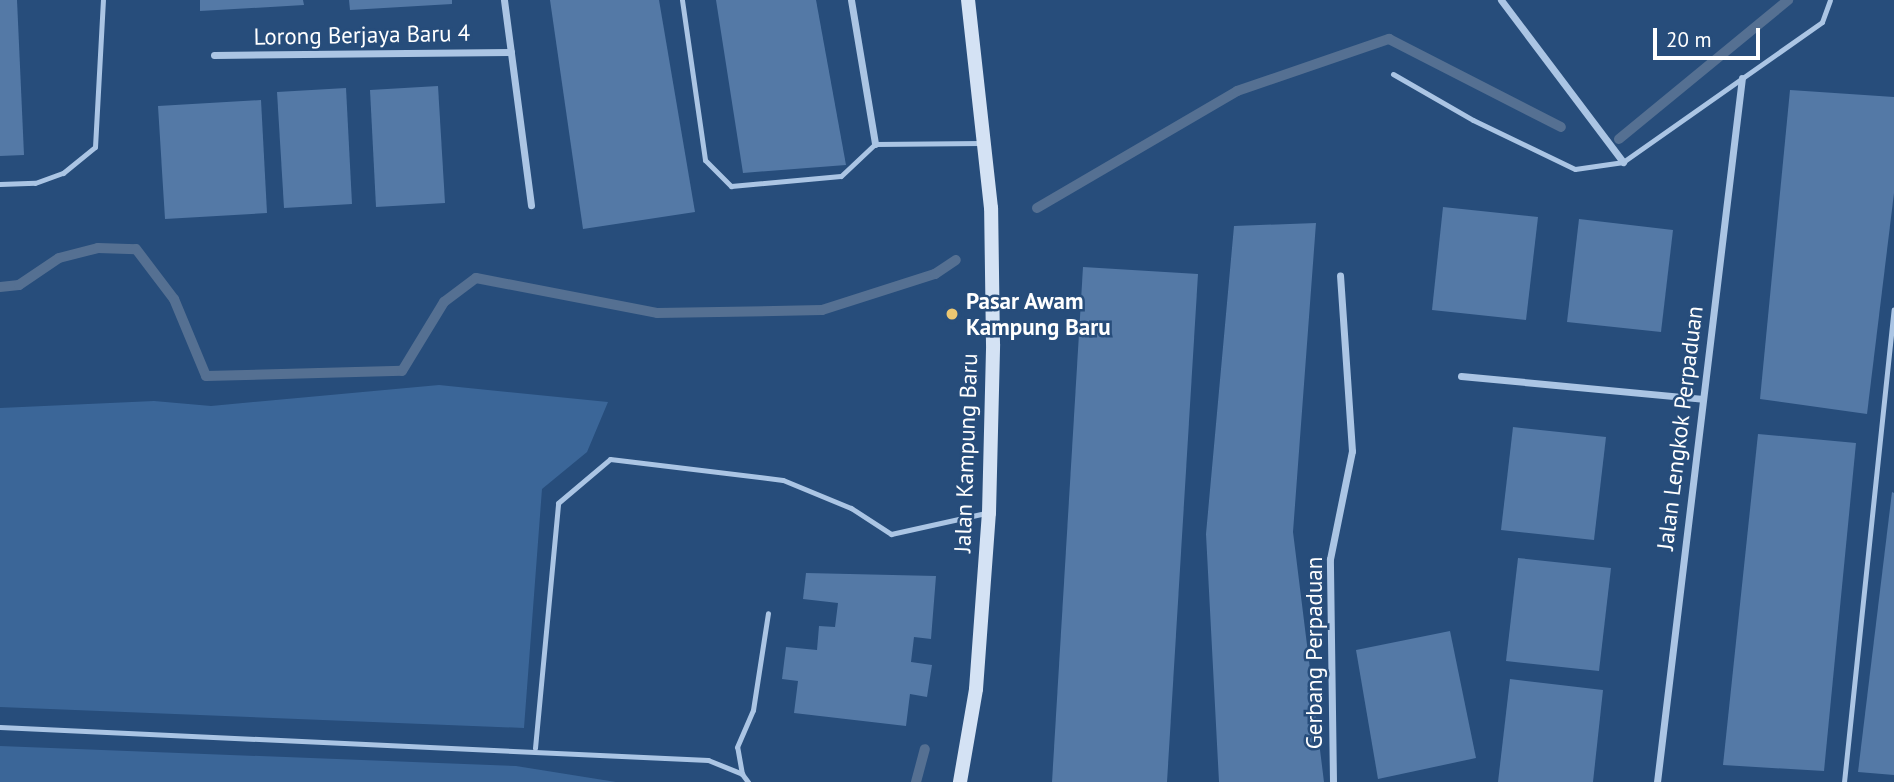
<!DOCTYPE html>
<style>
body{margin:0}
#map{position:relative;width:1894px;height:782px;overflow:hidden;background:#274d7b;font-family:"PT Sans",sans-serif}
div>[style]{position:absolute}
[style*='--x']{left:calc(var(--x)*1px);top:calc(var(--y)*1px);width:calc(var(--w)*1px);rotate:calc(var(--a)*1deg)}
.green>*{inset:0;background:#3b6698}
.stream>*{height:10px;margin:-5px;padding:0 5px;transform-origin:5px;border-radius:5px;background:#557092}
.building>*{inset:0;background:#5479a6}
.service>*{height:5px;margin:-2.5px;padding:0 2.5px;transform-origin:2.5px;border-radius:2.5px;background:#abc5e4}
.minor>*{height:7px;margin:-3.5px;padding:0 3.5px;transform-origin:3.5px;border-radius:3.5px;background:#abc5e4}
.secondary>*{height:14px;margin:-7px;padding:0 7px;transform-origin:7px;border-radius:7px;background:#d4e2f4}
.dots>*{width:19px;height:19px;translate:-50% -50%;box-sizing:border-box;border:4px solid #274d7b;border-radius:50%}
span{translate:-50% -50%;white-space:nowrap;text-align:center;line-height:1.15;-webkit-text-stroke:5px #274d7b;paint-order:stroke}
.street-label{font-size:23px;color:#fff}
.poi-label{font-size:23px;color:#fff;font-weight:700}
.left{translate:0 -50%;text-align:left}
.scale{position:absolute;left:1653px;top:28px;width:107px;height:32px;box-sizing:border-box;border:4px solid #fff;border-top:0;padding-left:9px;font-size:21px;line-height:24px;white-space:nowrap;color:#fff;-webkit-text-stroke:5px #274d7b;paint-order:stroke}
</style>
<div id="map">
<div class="green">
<i style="clip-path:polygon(439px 385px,608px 402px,587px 452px,542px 489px,524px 728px,0 707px,0 408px,154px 401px,211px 406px)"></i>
<i style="clip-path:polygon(0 746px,516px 766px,616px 782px,0 782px)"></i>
</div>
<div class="stream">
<i style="--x:1619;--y:139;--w:219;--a:-39.4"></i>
<i style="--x:1037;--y:208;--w:232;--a:-30.3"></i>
<i style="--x:1237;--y:91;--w:161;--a:-18.9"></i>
<i style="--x:1389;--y:39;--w:193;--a:27.1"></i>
<i style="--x:0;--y:287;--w:19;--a:-6"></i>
<i style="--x:19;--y:285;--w:48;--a:-34"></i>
<i style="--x:59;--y:258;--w:40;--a:-14.4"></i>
<i style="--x:98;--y:248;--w:38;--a:2"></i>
<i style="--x:136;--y:249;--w:63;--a:52.8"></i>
<i style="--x:174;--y:299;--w:83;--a:67.4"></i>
<i style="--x:206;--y:376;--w:196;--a:-1.5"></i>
<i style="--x:402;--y:371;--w:81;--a:-58.7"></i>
<i style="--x:444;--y:302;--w:40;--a:-37"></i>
<i style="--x:476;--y:278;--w:184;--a:10.9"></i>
<i style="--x:657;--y:313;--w:165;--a:-1"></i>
<i style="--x:822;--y:310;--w:119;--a:-17.7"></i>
<i style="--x:935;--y:274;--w:25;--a:-34"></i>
<i style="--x:916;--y:782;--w:34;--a:-75"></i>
</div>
<div class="building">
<i style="clip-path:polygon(0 0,17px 0,24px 155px,0 156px)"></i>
<i style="clip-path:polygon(200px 0,303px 0,304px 5px,200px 11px)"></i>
<i style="clip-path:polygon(349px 0,452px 0,452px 4px,350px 10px)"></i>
<i style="clip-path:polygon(550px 0,659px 0,695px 212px,583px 229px)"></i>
<i style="clip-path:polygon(716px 0,816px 0,846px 165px,743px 173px)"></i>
<i style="clip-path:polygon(438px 86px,445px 203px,376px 207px,370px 90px)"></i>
<i style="clip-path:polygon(346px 88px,352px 204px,284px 208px,277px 92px)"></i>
<i style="clip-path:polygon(1790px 90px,1894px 97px,1894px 193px,1867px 414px,1760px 399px)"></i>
<i style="clip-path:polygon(261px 100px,267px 213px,165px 219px,158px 106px)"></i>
<i style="clip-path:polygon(1443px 207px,1538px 217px,1526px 320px,1432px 310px)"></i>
<i style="clip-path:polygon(1579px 219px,1673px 230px,1661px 332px,1567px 322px)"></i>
<i style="clip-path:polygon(1316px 223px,1293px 532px,1324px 782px,1219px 782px,1206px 534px,1234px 226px)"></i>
<i style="clip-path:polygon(1083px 267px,1198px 274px,1167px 782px,1052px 782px)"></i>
<i style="clip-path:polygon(1513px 427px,1606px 437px,1594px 540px,1501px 530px)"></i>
<i style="clip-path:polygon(1758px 434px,1856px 443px,1824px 771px,1723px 765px)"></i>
<i style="clip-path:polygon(1892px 492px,1894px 493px,1894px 775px,1858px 772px)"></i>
<i style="clip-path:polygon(1518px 558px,1611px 568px,1599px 671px,1506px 661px)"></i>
<i style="clip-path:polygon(806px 573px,936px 576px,931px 639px,914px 637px,911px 662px,932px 665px,927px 697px,910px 694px,906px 726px,794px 713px,798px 681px,782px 679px,786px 647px,817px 650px,819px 626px,835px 627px,838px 603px,803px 599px)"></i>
<i style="clip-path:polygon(1450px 631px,1476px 758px,1378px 779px,1356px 650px)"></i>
<i style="clip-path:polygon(1510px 679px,1603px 690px,1593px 782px,1498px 782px)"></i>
</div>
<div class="service">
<i style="--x:682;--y:0;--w:162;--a:81.8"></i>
<i style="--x:705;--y:160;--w:37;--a:45"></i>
<i style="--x:731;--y:186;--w:110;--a:-5.2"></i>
<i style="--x:841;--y:176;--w:47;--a:-43.3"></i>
<i style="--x:875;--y:144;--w:106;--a:-0.5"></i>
<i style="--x:1393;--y:74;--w:92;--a:29.9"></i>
<i style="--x:1473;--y:120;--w:113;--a:25.7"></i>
<i style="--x:1575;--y:169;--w:49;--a:-8.3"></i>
<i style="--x:1623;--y:162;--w:243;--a:-35.1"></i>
<i style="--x:1822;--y:22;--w:23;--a:-70"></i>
<i style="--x:0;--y:184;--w:35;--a:-2"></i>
<i style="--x:35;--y:183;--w:30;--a:-20"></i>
<i style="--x:63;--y:173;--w:41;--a:-39.1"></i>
<i style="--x:95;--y:147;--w:147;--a:-86.9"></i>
<i style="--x:0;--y:727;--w:709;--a:2.67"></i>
<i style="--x:708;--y:760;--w:37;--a:22"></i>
<i style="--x:742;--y:774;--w:10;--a:53"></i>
<i style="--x:535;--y:748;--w:246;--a:-84.6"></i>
<i style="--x:558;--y:503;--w:68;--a:-40.2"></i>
<i style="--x:610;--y:459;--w:174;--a:6.9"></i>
<i style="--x:783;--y:480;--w:74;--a:22.4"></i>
<i style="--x:851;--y:508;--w:48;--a:33"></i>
<i style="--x:891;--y:534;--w:97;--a:-12.5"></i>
<i style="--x:742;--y:774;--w:27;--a:-100"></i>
<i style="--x:737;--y:747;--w:40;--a:-66.6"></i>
<i style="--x:753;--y:710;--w:98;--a:-81.2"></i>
<i style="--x:1844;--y:782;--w:475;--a:-84"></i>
</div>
<div class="minor">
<i style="--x:504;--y:0;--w:207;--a:82.5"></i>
<i style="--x:851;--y:0;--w:146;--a:80.5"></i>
<i style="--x:1501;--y:0;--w:203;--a:53"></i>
<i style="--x:214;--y:55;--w:297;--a:-0.6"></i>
<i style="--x:1461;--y:376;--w:243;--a:5.4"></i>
<i style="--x:1333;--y:782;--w:223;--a:-90.8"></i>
<i style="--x:1330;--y:559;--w:110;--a:-78.5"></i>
<i style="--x:1352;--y:451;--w:176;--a:-93.9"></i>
<i style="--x:1657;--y:782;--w:709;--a:-83.12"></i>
</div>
<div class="secondary">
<i style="--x:960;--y:782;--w:94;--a:-80.2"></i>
<i style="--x:976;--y:689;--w:176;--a:-85.8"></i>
<i style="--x:989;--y:513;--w:169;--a:-88.6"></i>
<i style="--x:993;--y:344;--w:136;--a:-90.8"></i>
<i style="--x:991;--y:208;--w:209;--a:-96.3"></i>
</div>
<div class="dots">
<i style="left:952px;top:314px;background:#ecc772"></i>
</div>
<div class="street-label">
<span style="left:362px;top:35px;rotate:-1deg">Lorong Berjaya Baru 4</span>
<span style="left:1680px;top:428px;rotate:-83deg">Jalan Lengkok Perpaduan</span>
<span style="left:966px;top:453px;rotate:-88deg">Jalan Kampung Baru</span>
<span style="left:1314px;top:653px;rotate:-90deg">Gerbang Perpaduan</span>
</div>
<div class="poi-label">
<span class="left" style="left:966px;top:314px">Pasar Awam<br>Kampung Baru</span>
</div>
<div class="scale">20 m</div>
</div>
